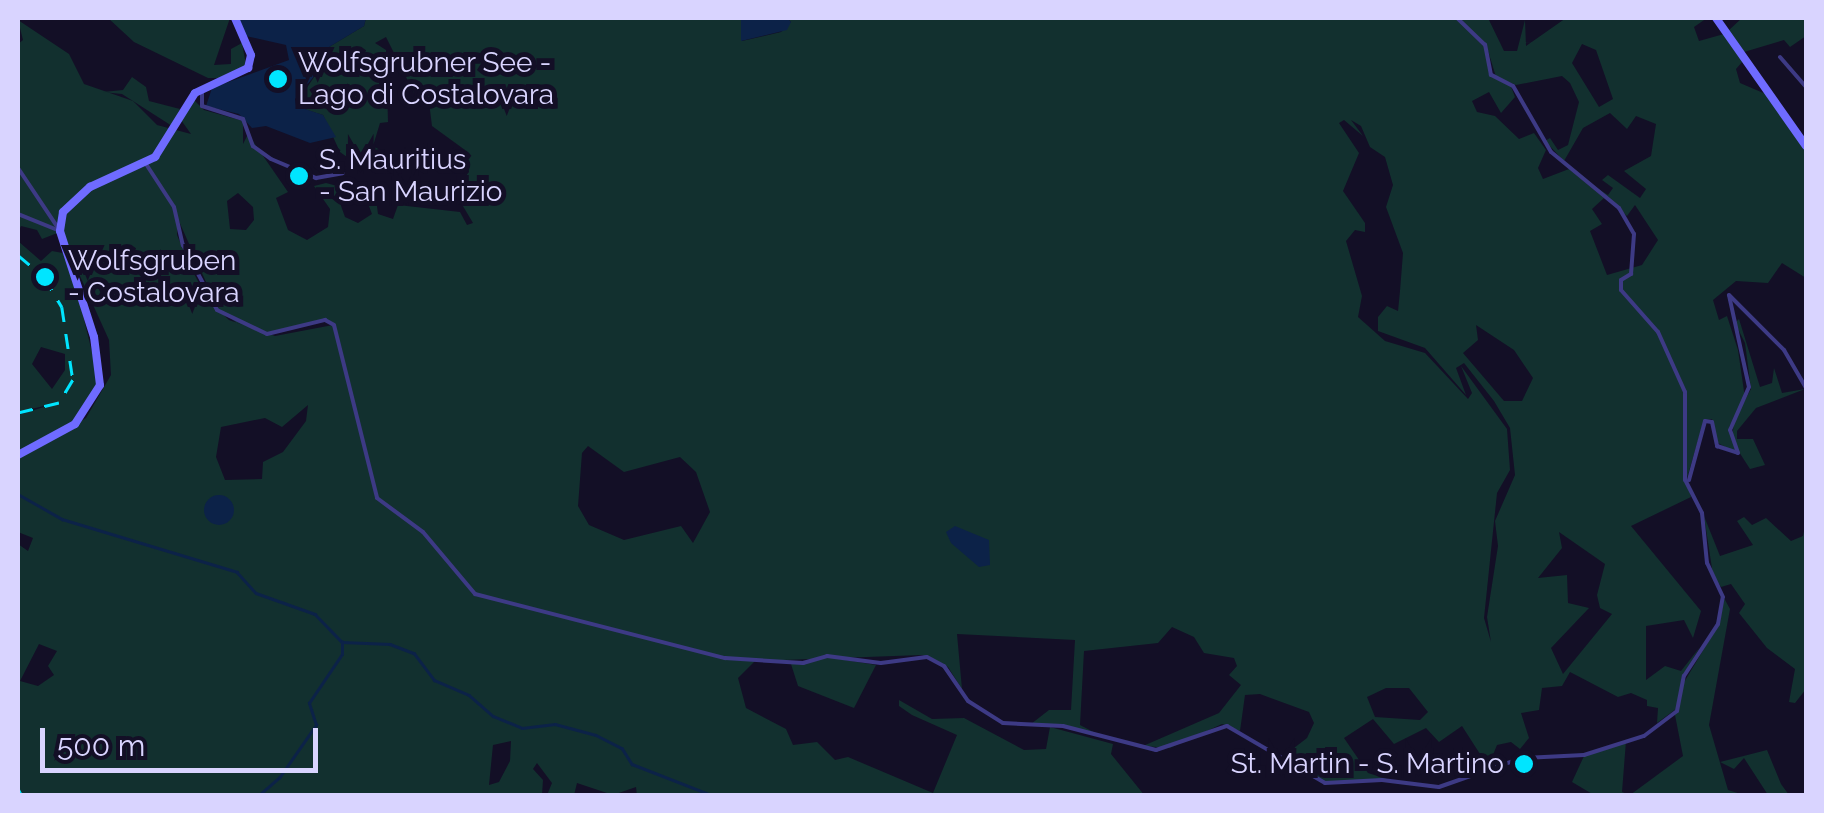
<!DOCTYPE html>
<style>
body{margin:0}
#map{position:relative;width:1824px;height:813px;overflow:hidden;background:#130f26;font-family:Raleway,sans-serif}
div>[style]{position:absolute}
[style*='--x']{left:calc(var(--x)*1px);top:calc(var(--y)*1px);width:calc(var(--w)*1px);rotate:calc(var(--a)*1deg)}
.green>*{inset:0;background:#12302f}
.water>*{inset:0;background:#0c2248}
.round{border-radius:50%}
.stream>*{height:2.5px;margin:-1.25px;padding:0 1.25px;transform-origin:1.25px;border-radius:1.25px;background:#0c2248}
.street>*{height:4px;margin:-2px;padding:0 2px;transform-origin:2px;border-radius:2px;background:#3d3a85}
.secondary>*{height:8px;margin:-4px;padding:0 4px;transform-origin:4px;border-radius:4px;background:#6f6bff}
.rail>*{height:2.5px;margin-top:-1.25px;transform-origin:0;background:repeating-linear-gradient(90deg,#00e5ff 0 15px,transparent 0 27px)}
.dots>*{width:28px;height:28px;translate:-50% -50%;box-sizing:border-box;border:5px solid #130f26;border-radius:50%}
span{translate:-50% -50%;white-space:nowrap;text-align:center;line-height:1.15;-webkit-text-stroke:10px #130f26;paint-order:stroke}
.poi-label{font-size:28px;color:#d9d4ff}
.left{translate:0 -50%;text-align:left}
.right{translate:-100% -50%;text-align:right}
.frame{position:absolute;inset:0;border:20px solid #d9d4ff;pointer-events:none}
.scale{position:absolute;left:40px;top:728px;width:278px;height:45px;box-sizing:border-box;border:5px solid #d9d4ff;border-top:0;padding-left:12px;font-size:30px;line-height:35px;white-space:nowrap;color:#d9d4ff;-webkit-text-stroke:8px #130f26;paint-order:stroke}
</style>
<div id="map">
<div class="green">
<i style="clip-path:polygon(108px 18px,230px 18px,214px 65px,231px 64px,231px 49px,242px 43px,246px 65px,227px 78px,208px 78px,134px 42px)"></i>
<i style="clip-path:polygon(evenodd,366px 18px,741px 18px,742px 41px,781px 32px,791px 22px,787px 18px,1456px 18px,1485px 48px,1490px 75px,1510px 84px,1515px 97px,1501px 113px,1489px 92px,1472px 101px,1477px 112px,1495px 116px,1519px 139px,1534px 133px,1546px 150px,1538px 168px,1543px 179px,1569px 169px,1604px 198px,1592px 209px,1602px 224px,1590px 231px,1607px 275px,1642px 265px,1658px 240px,1635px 205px,1627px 216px,1592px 185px,1608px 195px,1613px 188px,1602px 180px,1608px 175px,1640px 198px,1646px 189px,1624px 171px,1651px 156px,1656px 124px,1636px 116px,1627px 129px,1610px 113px,1583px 128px,1564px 161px,1545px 141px,1550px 138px,1558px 150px,1568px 145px,1579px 102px,1570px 83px,1562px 76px,1516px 85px,1496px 77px,1486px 44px,1459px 18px,1488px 18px,1504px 51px,1517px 51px,1525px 20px,1526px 46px,1566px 18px,1707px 18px,1694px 27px,1699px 41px,1724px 34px,1743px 61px,1736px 69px,1740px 83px,1768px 95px,1806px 150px,1806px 278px,1782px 263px,1768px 283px,1736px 281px,1713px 300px,1719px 320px,1727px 316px,1738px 350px,1745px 398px,1729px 427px,1736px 453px,1718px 443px,1712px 419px,1704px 420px,1687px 478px,1691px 497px,1631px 526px,1701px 611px,1693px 638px,1684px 620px,1646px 626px,1646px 680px,1665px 666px,1681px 671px,1700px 647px,1682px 677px,1676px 709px,1657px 723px,1658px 708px,1647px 706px,1647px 700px,1631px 693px,1618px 697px,1570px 672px,1562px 686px,1542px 688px,1539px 710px,1521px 713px,1529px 738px,1520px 749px,1511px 742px,1497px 745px,1486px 772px,1466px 778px,1480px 754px,1462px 726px,1439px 742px,1426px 728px,1394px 744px,1373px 719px,1344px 738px,1368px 773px,1387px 779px,1326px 782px,1281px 758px,1307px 738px,1314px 723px,1309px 712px,1260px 694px,1245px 695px,1240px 731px,1222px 724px,1170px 748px,1143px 746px,1219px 713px,1241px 685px,1229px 675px,1237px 666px,1234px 658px,1204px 653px,1194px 637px,1172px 627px,1158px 643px,1084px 651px,1080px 725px,1107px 739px,1062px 724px,1031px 724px,1049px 710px,1071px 710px,1075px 640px,957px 634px,962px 689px,948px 667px,922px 655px,755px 661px,738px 678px,746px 708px,786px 729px,793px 745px,817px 742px,835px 760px,848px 757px,933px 793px,957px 735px,912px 715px,899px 706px,899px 700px,932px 719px,964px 718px,1024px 750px,1046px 749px,1050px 727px,1113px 744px,1111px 754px,1145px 796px,637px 796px,636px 787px,613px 795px,577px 783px,574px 795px,547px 795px,552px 783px,537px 763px,533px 769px,543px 780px,542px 795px,18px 795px,18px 544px,28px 551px,33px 538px,18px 532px,18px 459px,86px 418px,111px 375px,109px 340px,60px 232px,42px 239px,37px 230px,21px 226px,18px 232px,18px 216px,23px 216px,18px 214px,18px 44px,23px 40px,18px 20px,69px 54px,84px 84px,133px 101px,157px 125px,191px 134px,181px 120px,193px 99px,204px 110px,243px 121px,243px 144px,248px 134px,288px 192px,276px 198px,288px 230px,307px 240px,328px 227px,330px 209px,314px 186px,326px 183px,371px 195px,367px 202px,346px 196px,340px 203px,345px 217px,358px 223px,372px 214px,369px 206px,376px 199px,378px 214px,393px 219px,398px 205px,460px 212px,467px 225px,473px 223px,454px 191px,469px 172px,465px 150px,432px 126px,429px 102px,423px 91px,414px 93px,386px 37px,375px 43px,386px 50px,388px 122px,380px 123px,373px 146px,380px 150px,361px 167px,340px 152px,323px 115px,295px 106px,316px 74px,314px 56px,364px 26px,366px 18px,1582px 44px,1596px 50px,1613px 99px,1599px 107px,1572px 63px,1582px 44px,366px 18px,1344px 120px,1363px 136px,1351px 120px,1361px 126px,1370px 147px,1385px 157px,1393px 185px,1386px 207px,1403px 253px,1400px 291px,1398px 311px,1387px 306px,1378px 317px,1378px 331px,1425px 348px,1466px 395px,1456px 368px,1464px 363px,1494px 401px,1510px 428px,1515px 475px,1495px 521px,1498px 546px,1487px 617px,1491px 642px,1484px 618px,1497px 493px,1510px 470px,1507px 429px,1461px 366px,1472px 393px,1468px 399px,1425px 353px,1385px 341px,1358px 317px,1362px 296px,1346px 241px,1355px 230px,1365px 232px,1365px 223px,1343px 191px,1359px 153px,1339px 123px,1344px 120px,366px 18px,238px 193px,253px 207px,254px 220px,246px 230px,230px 229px,227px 201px,238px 193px,366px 18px,178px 219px,218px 309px,237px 323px,271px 334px,325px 319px,335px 324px,355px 406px,333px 325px,275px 336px,229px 320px,208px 300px,192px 270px,177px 235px,178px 219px,366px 18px,1476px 325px,1514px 350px,1533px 378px,1522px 401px,1504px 401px,1463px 353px,1478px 340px,1476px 325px,366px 18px,308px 405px,306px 421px,283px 452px,263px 462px,262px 479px,225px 480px,216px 457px,221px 427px,265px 418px,282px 427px,308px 405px,366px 18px,588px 446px,624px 472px,680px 457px,696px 472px,710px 512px,693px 543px,681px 526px,624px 540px,589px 525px,578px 506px,582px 453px,588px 446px,366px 18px,1559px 532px,1605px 564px,1597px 595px,1600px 608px,1612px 614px,1563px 674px,1551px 648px,1589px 608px,1568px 603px,1567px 575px,1538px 578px,1562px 548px,1559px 532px,366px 18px,39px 644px,57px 651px,48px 666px,54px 675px,38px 686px,20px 681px,39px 644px,366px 18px,1386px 688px,1409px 688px,1428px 712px,1420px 720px,1375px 717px,1367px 697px,1386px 688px,366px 18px,511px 741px,510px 761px,499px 782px,489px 785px,493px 745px,511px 741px)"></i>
<i style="clip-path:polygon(1742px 18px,1806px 18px,1806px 36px,1790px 47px,1784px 40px,1744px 52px,1728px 31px)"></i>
<i style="clip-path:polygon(132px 77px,146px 87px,149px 101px,180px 109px,172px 126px,122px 94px,103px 92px,123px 90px)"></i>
<i style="clip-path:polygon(evenodd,18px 241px,41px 261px,52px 251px,68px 254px,100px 385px,73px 423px,18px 454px,18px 415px,57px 403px,18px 412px,18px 241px,41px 347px,65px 354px,65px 370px,52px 389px,32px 364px,41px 347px)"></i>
<i style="clip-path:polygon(1739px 319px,1760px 387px,1772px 383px,1774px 368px,1782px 393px,1805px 389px,1756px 408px,1737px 431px,1737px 439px,1753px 439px,1765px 465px,1750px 469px,1732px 441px,1734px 420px,1751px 389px,1745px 343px,1735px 323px)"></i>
<i style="clip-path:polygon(1704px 516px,1720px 556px,1753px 545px,1737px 521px,1744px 517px,1752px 525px,1766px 518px,1791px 541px,1803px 536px,1806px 521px,1806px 689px,1795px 703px,1789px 702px,1795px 669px,1767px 648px,1739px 613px,1745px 604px,1731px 584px,1721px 587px,1713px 575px)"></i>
<i style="clip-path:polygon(1724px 598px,1730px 609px,1709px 725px,1728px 790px,1744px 795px,1594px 795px,1572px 782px,1584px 756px,1626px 741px,1622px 792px,1630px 795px,1683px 756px,1675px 715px,1683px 684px,1720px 622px)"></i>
<i style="clip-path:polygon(827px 657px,876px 665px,854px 708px,798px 686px,791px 664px)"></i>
<i style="clip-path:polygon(1767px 750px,1781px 784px,1789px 795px,1768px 795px,1744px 758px,1734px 769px,1720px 762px)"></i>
</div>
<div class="water">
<i style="clip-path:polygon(238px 18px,366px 18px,364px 26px,314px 56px,316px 74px,295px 99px,296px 106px,323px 115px,336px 137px,310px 143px,266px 126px,252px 128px,239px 114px,206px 106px,212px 88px,289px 60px,286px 45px,246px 36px)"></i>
<i style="clip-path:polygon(741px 18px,787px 18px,791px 22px,787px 30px,741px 41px)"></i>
<i class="round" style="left:204px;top:495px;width:30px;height:30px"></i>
<i style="clip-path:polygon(955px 526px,989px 540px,990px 565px,979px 567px,951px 543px,946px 532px)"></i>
</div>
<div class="stream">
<i style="--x:18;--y:494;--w:51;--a:29.6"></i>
<i style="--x:62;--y:519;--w:183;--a:16.8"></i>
<i style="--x:237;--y:572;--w:28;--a:48"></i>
<i style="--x:256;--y:593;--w:63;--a:19.6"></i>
<i style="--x:315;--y:614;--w:39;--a:46"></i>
<i style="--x:342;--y:642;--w:48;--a:2.4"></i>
<i style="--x:390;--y:644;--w:26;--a:21"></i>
<i style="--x:414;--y:653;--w:34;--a:53"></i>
<i style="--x:434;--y:680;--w:38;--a:23"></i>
<i style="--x:469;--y:695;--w:32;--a:41"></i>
<i style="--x:493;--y:716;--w:31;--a:22"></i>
<i style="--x:522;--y:728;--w:33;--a:-7"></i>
<i style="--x:555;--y:724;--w:42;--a:15"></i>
<i style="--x:596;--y:735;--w:29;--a:27"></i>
<i style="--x:622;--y:748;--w:19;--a:58"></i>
<i style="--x:632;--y:764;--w:88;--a:21.3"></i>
<i style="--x:258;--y:796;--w:28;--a:-41"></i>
<i style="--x:279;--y:778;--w:65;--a:-55.1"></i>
<i style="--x:316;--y:725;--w:23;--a:-108"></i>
<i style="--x:309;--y:703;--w:59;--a:-56"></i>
<i style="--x:342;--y:654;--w:12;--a:-90"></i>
</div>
<div class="street">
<i style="--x:1780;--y:57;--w:40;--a:49"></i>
<i style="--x:202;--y:89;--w:17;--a:90"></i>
<i style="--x:202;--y:106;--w:43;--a:17.6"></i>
<i style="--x:243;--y:119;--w:29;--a:70"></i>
<i style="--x:253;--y:146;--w:22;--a:36"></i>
<i style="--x:271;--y:159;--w:49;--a:22.9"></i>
<i style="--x:316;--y:178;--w:27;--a:-10"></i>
<i style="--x:146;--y:164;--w:51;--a:56.9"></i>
<i style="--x:174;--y:207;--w:39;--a:77"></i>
<i style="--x:183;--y:245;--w:73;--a:62.4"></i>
<i style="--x:217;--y:310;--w:55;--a:25.6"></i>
<i style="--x:267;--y:334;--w:60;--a:-13.6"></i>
<i style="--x:325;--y:320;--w:10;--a:29"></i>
<i style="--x:334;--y:325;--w:178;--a:76"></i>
<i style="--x:377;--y:498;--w:57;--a:36.5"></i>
<i style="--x:423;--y:532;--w:81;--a:50"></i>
<i style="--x:475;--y:594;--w:258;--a:14.4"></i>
<i style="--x:725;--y:658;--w:78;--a:3.7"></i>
<i style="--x:803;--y:663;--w:25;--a:-16"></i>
<i style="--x:827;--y:656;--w:54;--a:7.4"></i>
<i style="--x:881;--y:663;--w:46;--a:-7.4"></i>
<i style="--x:927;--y:657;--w:19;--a:28"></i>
<i style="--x:944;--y:666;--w:42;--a:55.6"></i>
<i style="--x:968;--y:701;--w:41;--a:32.2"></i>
<i style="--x:1003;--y:723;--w:60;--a:2.9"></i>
<i style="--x:1063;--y:726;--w:96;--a:14.5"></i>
<i style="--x:1156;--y:750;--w:75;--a:-18.7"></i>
<i style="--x:1227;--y:726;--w:113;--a:30.2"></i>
<i style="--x:1325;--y:783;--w:57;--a:-3"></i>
<i style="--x:1382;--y:780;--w:57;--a:7"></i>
<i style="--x:1439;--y:787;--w:88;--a:-19.3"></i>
<i style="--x:1522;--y:758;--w:62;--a:-2.8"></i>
<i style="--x:1584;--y:755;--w:63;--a:-17.6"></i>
<i style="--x:1644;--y:736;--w:41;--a:-37.1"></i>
<i style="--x:1677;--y:711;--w:36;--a:-79"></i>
<i style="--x:1684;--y:676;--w:62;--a:-56.8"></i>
<i style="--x:1718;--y:624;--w:27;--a:-80"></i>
<i style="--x:1723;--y:597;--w:38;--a:-115"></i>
<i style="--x:1707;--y:563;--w:50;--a:-95.7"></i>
<i style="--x:1702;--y:513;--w:37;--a:-117"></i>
<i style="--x:1685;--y:480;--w:88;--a:-90"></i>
<i style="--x:1685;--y:392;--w:66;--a:-114.2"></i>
<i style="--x:1658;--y:332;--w:56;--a:-131.4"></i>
<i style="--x:1621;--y:290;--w:10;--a:-90"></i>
<i style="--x:1621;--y:280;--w:12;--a:-31"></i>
<i style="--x:1631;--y:274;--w:40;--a:-85.7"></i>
<i style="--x:1634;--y:234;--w:30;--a:-120"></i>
<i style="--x:1619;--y:208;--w:88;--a:-140.5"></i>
<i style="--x:1551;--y:152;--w:76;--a:-119.9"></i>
<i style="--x:1513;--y:86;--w:25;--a:-153"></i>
<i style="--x:1491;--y:75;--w:31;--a:-101"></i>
<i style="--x:1485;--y:45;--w:39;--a:-136"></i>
<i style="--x:18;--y:168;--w:76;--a:56.3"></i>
<i style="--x:60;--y:231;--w:45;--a:-158"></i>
<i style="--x:1689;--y:480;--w:61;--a:-74.8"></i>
<i style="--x:1705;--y:421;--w:7;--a:8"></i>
<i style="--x:1712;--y:422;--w:25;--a:78"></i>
<i style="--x:1717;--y:446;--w:22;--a:18"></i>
<i style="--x:1738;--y:453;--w:24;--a:-109"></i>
<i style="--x:1730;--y:430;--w:47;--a:-66.2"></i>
<i style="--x:1749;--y:387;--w:94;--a:-102.3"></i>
<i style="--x:1729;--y:295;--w:78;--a:45"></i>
<i style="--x:1784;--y:350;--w:44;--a:59.9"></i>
</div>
<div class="secondary">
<i style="--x:1716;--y:18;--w:156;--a:54.9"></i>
<i style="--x:18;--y:455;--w:65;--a:-28.5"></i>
<i style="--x:75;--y:424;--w:46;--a:-57.3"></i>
<i style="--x:100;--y:385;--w:48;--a:-97.1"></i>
<i style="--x:94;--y:337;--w:111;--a:-107.8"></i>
<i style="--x:60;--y:231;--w:19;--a:-81"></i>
<i style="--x:63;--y:212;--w:37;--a:-43"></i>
<i style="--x:90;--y:187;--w:72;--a:-24.8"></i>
<i style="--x:155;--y:157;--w:75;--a:-58"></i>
<i style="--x:195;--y:93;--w:59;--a:-25.3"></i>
<i style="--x:248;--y:68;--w:13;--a:-77"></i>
<i style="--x:251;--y:55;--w:40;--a:-113.4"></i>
</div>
<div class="rail">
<i style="--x:18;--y:255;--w:34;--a:40"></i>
<i style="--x:44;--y:277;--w:35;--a:59"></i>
<i style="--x:62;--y:307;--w:74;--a:81.4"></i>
<i style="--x:73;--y:380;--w:27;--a:121"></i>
<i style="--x:59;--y:403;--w:42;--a:166.3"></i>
<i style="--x:18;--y:788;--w:9;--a:63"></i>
</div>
<div class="dots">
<i style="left:278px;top:79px;background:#00e5ff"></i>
<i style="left:299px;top:176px;background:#00e5ff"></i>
<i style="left:45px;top:277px;background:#00e5ff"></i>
<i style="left:1524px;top:764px;background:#00e5ff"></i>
</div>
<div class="poi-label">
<span class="left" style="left:298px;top:79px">Wolfsgrubner See -<br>Lago di Costalovara</span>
<span class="left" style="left:319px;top:176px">S. Mauritius<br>- San Maurizio</span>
<span class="left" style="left:68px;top:277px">Wolfsgruben<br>- Costalovara</span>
<span class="right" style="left:1504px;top:764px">St. Martin - S. Martino</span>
</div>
<div class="frame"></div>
<div class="scale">500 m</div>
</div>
